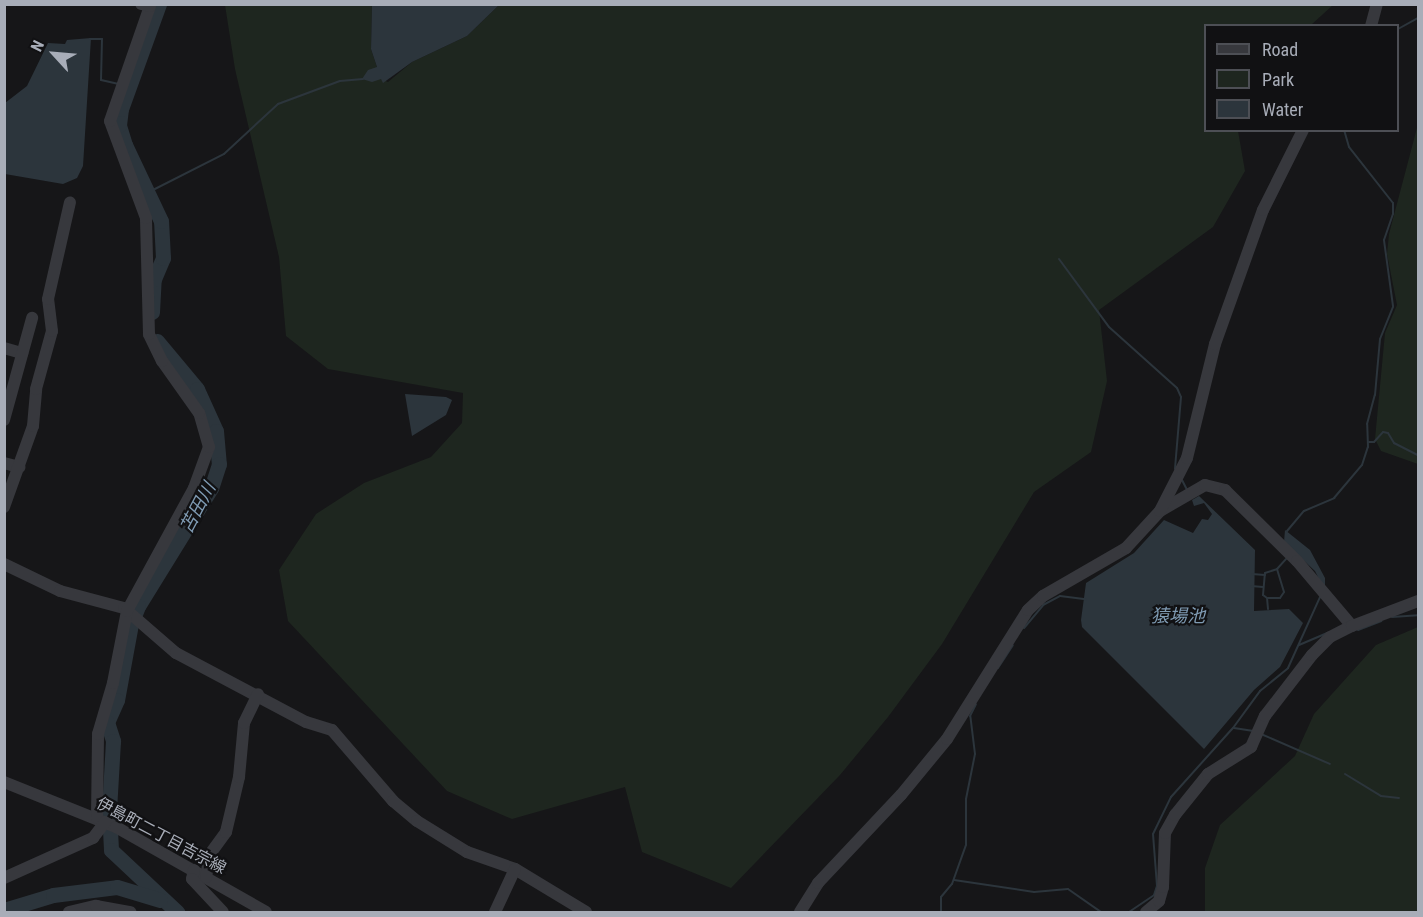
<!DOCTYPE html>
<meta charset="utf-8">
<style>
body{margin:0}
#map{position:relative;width:1423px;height:917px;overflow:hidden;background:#161618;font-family:"Roboto Condensed","Noto Sans JP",sans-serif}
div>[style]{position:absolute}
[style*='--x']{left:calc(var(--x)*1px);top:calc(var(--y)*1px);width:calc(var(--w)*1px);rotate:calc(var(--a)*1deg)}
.green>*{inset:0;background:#1e261f}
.water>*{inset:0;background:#2c353c}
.stream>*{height:2px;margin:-1px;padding:0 1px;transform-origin:1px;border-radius:1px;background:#2c353c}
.river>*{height:15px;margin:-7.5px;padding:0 7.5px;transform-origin:7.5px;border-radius:7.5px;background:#2c353c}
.minor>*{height:12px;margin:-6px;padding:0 6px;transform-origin:6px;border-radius:6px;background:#37383d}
span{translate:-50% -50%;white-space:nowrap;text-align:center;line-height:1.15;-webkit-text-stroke:4.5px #111113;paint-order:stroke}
.street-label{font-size:16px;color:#a8adb8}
.water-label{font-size:18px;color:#7f9bb3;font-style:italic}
.frame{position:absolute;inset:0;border:6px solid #a8adb8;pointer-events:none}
.legend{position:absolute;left:1204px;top:24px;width:195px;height:108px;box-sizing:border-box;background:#111113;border:2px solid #4d4f55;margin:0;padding:8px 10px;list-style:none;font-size:18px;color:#a8adb8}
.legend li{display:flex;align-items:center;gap:12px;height:30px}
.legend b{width:30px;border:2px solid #4d4f55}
.north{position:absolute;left:24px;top:24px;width:60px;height:60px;-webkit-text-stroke:4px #111113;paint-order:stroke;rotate:296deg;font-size:16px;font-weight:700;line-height:24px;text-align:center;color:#a8adb8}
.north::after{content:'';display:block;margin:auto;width:21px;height:27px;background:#a8adb8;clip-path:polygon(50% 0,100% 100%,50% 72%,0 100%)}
</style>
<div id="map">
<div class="green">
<i style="clip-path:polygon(225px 5px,372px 5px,371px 49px,381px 79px,388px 82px,412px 62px,467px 36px,499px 5px,1333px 5px,1311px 25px,1206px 26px,1206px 130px,1238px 131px,1245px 171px,1213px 227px,1099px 310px,1107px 381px,1091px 452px,1034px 492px,942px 644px,888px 717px,840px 775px,731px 888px,642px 852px,625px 787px,512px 819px,447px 791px,288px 621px,279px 570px,316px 514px,364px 483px,431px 457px,462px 423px,463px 393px,328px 369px,286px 336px,279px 257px,235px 69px)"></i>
<i style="clip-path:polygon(1418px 124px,1418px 464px,1381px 451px,1375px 439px,1385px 333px,1397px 305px,1387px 254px,1389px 234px)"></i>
<i style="clip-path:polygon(1418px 627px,1418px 912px,1205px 912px,1205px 868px,1220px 825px,1295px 756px,1314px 714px,1376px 645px)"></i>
</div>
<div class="water">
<i style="clip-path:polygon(372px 5px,432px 6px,499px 5px,467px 36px,412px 62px,383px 83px,381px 79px,372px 82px,362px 79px,368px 70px,377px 67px,371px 49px)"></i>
<i style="clip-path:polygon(91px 38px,83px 166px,77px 178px,63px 184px,5px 174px,5px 103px,27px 86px,48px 43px,65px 44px,67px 40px)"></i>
<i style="clip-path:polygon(405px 394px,446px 397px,452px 400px,446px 415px,412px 436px)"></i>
<i style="clip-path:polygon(1199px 496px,1255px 550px,1254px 611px,1289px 609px,1303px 623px,1280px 667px,1254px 690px,1204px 749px,1082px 627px,1081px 620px,1086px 583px,1134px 553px,1164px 520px,1193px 533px,1202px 519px,1208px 520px,1212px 514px,1204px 503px,1194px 506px,1192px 500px)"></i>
<i style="clip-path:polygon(1285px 530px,1310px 550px,1325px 578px,1325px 591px,1315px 571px,1284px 542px)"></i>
</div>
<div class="stream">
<i style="--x:1398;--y:29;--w:23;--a:-29"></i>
<i style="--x:90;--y:39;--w:12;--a:0"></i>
<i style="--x:102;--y:39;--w:41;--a:91.4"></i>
<i style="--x:101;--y:80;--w:17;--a:13"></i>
<i style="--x:147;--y:193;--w:86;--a:-26.9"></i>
<i style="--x:224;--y:154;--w:74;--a:-42.8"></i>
<i style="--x:278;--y:104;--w:66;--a:-20.4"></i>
<i style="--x:340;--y:81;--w:23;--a:-5"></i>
<i style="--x:1059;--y:259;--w:84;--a:53.7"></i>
<i style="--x:1109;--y:327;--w:91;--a:41.9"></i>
<i style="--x:1177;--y:388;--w:10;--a:66"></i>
<i style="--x:1181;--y:397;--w:72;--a:94.8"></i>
<i style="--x:1369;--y:442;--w:5;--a:0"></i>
<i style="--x:1374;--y:442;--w:13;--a:-48"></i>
<i style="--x:1383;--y:432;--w:5;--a:11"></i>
<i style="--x:1388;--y:433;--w:12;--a:59"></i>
<i style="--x:1394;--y:443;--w:27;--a:27"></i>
<i style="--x:1182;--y:480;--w:11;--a:63"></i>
<i style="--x:1287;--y:531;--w:26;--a:-50"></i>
<i style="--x:1304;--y:511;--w:33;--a:-23"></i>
<i style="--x:1334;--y:498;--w:43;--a:-49.7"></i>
<i style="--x:1362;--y:465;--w:19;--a:-72"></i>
<i style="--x:1368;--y:447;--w:23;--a:-92"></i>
<i style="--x:1367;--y:424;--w:30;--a:-75"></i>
<i style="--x:1375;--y:395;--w:56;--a:-84.9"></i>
<i style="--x:1380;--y:339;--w:35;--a:-68"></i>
<i style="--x:1393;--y:306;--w:67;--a:-97.8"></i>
<i style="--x:1384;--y:240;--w:28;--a:-71"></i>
<i style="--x:1393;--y:214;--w:11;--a:-90"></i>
<i style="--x:1393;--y:203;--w:71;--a:-128.2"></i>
<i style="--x:1349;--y:147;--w:18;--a:-106"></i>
<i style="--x:1252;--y:574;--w:13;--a:4"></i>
<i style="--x:1251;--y:586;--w:12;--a:5"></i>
<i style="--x:1268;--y:598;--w:12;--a:0"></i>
<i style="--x:1280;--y:598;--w:7;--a:-56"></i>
<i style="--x:1284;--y:592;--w:24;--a:-107"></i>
<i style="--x:1268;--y:609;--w:11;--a:-95"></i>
<i style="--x:1267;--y:598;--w:5;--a:-143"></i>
<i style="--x:1263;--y:595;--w:22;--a:-85"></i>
<i style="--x:1265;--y:573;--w:13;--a:-18"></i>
<i style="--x:1277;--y:569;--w:15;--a:-48"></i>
<i style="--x:1392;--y:617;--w:26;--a:-4"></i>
<i style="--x:1024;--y:628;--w:30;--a:-50"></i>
<i style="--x:1043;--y:605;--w:19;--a:-28"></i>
<i style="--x:1060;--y:596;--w:26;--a:7"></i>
<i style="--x:1358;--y:630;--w:25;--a:-21"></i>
<i style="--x:1299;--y:645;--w:30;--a:-23"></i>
<i style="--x:998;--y:668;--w:27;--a:-57"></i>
<i style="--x:1234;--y:728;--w:18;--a:9"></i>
<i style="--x:1261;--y:734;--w:75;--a:23.5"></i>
<i style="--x:1345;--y:774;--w:42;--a:31.4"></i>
<i style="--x:1381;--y:796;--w:18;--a:6"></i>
<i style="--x:954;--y:880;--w:81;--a:8.5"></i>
<i style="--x:1034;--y:892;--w:34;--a:-5"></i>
<i style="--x:1068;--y:889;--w:40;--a:34.9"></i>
<i style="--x:941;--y:912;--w:15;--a:-90"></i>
<i style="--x:941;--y:897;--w:17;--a:-50"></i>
<i style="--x:952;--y:884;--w:41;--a:-70.3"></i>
<i style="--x:966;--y:845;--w:46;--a:-90"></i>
<i style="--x:966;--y:799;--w:46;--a:-78.7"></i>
<i style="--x:975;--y:754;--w:38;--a:-97"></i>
<i style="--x:970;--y:716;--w:13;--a:-63"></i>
<i style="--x:1129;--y:912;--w:30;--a:-34"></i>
<i style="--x:1154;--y:895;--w:9;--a:-72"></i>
<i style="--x:1157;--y:886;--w:52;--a:-94.4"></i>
<i style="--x:1153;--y:834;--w:41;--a:-64.1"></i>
<i style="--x:1171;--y:797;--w:93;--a:-48.1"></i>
<i style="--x:1233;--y:728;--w:46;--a:-53.9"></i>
<i style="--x:1260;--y:691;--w:36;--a:-39"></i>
<i style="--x:1288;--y:668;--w:78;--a:-65.7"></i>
</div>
<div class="river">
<i style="--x:152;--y:312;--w:33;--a:-87"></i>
<i style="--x:154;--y:279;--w:23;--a:-67"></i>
<i style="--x:163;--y:258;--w:37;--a:-93"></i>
<i style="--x:161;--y:221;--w:84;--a:-115.3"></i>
<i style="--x:125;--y:145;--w:21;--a:-107"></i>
<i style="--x:119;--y:125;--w:16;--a:-83"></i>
<i style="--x:121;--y:109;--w:112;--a:-70.1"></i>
<i style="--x:157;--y:341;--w:62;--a:50.2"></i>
<i style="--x:197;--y:389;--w:46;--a:65.7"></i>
<i style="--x:216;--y:431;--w:33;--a:85"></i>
<i style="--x:219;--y:464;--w:25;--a:108"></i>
<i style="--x:211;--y:488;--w:139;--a:121.7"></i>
<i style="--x:138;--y:606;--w:19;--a:111"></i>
<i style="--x:131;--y:624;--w:77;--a:100.4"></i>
<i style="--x:117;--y:700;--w:24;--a:114"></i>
<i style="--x:107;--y:722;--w:20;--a:72"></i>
<i style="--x:113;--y:741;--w:69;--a:93.3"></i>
<i style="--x:109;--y:810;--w:40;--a:87.1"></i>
<i style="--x:111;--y:850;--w:91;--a:43.2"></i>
<i style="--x:4;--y:910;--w:51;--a:-17"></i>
<i style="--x:53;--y:895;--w:64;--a:-7.1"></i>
<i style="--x:117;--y:887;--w:45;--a:16.8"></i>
</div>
<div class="minor">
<i style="--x:1371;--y:26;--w:23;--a:-75"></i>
<i style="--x:4;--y:348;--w:19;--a:16"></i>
<i style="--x:4;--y:420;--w:106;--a:-74.6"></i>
<i style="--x:4;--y:463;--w:16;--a:15"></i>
<i style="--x:4;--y:507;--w:86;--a:-70.3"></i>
<i style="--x:33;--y:426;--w:37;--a:-85"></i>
<i style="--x:36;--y:389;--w:60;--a:-74.6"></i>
<i style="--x:52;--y:331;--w:32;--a:-97"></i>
<i style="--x:48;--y:299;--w:99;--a:-77.2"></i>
<i style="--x:1160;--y:511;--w:52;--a:-30"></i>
<i style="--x:1205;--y:485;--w:21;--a:14"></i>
<i style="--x:1225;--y:490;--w:101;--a:44.6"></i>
<i style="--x:1297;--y:561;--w:85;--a:49.8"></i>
<i style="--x:4;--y:564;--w:62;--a:25.7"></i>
<i style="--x:60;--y:591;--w:66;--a:14.9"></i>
<i style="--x:124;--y:608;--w:69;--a:40.9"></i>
<i style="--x:176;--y:653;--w:147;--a:28"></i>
<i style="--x:306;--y:722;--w:27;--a:17"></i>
<i style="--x:332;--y:730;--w:94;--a:49.3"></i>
<i style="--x:393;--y:801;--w:31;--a:40"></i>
<i style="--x:417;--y:821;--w:59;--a:31.8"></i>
<i style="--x:467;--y:852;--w:51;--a:19.5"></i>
<i style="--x:515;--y:869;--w:83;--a:31.2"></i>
<i style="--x:4;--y:782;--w:121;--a:21.9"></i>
<i style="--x:116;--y:827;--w:172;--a:29.5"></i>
<i style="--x:97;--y:818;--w:84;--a:-89.3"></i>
<i style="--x:98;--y:734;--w:53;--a:-73.6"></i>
<i style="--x:113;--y:683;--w:73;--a:-79"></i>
<i style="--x:127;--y:611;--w:140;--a:-61.4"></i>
<i style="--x:194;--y:488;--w:44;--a:-69.9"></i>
<i style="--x:209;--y:447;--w:35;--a:-106"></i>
<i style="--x:199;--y:413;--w:64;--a:-125.4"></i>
<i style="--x:162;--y:361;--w:30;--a:-116"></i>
<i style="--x:149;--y:334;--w:116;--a:-91.5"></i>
<i style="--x:146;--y:218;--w:103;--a:-110.4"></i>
<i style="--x:110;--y:121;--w:122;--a:-70.8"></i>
<i style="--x:150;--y:6;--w:9;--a:-167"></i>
<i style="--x:194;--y:870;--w:9;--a:103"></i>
<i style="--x:192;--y:879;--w:45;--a:46.8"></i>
<i style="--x:206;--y:877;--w:23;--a:-80"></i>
<i style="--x:210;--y:854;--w:27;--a:-54"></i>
<i style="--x:226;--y:832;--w:57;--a:-76.7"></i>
<i style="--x:239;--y:777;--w:54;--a:-84.7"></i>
<i style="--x:244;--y:723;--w:32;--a:-64"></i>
<i style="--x:4;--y:878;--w:98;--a:-24.2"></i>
<i style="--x:93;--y:838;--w:20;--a:-53"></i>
<i style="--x:69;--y:912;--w:28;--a:-13"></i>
<i style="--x:96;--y:906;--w:35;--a:10"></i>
<i style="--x:495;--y:912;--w:47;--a:-65.1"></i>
<i style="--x:800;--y:912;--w:34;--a:-58"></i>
<i style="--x:818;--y:883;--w:121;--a:-46.7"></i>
<i style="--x:901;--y:795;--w:72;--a:-50.6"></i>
<i style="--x:947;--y:739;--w:152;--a:-57.9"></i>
<i style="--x:1028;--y:610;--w:21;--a:-43"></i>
<i style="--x:1043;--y:596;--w:96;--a:-30"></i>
<i style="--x:1126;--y:548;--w:50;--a:-47.4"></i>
<i style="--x:1160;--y:511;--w:59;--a:-63"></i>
<i style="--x:1187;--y:458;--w:117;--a:-76.2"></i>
<i style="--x:1215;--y:344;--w:142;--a:-70.3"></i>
<i style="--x:1263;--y:210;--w:89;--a:-63.4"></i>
<i style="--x:1146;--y:912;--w:17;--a:-40"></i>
<i style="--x:1159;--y:901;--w:15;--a:-74"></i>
<i style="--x:1163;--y:887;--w:54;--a:-87.9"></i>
<i style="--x:1165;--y:833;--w:21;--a:-61"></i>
<i style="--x:1175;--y:815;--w:53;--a:-51.2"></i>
<i style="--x:1208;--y:774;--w:51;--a:-32.1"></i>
<i style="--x:1251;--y:747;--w:34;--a:-66"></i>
<i style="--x:1265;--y:716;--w:77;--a:-52.4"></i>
<i style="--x:1312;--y:655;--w:25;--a:-45"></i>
<i style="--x:1330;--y:637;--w:25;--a:-27"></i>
<i style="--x:1352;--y:626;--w:71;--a:-20.7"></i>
</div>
<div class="street-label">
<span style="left:161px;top:836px;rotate:28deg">伊島町二丁目吉宗線</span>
</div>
<div class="water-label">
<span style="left:198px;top:508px;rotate:-62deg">苫田川</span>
<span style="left:1178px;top:616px">猿場池</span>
</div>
<div class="frame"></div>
<ul class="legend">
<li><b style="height:8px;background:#37383d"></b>Road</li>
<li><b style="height:16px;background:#1e261f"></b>Park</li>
<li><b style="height:16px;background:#2c353c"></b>Water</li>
</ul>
<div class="north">N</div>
</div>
